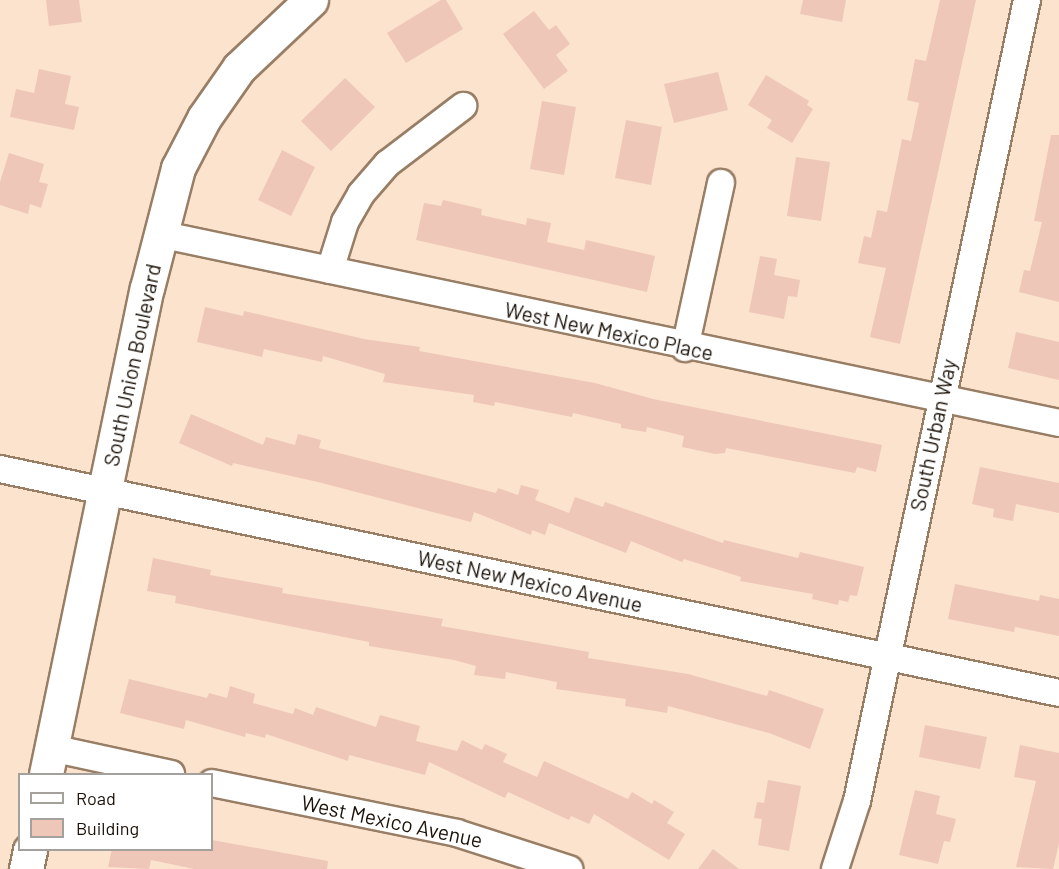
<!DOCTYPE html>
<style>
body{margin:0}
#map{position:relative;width:1059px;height:869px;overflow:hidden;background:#fbe3ce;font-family:Barlow,sans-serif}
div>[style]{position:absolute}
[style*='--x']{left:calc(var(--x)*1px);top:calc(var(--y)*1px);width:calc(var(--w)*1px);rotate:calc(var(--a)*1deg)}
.building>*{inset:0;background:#eec7b8}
.roads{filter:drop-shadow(2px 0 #987e65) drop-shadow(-2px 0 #987e65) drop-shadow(0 2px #987e65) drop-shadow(0 -2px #987e65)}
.minor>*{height:26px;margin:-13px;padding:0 13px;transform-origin:13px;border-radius:13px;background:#fff}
.major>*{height:33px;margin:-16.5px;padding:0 16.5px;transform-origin:16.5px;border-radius:16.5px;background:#fff}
span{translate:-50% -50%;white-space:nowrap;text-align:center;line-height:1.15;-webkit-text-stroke:4.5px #fff;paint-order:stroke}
.street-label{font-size:21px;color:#1b1108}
.legend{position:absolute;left:18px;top:773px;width:195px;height:78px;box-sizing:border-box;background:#fff;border:2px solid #a4a09c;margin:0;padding:8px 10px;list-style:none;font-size:18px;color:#1b1108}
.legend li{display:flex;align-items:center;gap:12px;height:30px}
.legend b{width:30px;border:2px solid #a4a09c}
</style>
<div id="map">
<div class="building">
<i style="clip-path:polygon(46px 0,79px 0,82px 22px,49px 26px)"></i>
<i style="clip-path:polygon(441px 0,446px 0,463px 29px,406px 63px,387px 33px)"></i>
<i style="clip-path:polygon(803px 0,846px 0,842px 22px,800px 14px)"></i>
<i style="clip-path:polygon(940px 0,976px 0,900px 344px,870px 337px,886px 268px,858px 263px,864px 236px,871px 238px,877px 210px,887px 212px,902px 139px,911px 141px,919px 103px,907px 100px,915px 59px,926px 61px)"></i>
<i style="clip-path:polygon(534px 11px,549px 30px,556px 25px,570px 44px,556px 55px,568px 71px,544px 89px,503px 34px)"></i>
<i style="clip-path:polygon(39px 69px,71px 76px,65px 104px,79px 107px,74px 130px,10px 117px,16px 89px,34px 93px)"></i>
<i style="clip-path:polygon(718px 72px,728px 110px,674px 123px,664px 84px)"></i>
<i style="clip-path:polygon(766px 75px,809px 101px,807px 105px,813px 109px,792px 143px,767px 128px,772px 120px,748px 105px)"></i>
<i style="clip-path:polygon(345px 78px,375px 107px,331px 151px,301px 121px)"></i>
<i style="clip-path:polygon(542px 101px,576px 107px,564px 175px,530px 169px)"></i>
<i style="clip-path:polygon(626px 120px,662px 127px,651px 185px,615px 178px)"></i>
<i style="clip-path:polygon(1051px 135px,1059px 135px,1059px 302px,1019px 292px,1024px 270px,1030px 271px,1042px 222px,1034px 221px)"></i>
<i style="clip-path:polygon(282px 150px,315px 167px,291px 216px,258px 200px)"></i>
<i style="clip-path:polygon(9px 153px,44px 164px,39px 182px,48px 184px,41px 208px,30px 204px,28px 214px,0 205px,0 182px)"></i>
<i style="clip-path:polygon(796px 157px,830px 162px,821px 221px,787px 216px)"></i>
<i style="clip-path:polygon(443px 200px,482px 209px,481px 215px,526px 225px,527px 218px,551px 223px,547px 242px,584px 250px,586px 240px,655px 256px,647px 292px,416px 240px,424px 203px,441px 206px)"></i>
<i style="clip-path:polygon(760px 256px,777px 259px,774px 275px,800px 280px,797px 297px,788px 296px,784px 319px,749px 312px)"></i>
<i style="clip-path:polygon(205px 307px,243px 316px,244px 311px,364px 339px,420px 347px,419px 351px,595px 383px,653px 399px,882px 445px,876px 472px,857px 467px,855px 473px,726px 448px,725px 453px,715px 454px,682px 447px,684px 436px,647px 427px,646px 432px,621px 428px,621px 424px,573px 413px,572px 417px,495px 402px,494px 406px,473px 402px,474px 395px,383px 382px,385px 374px,323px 356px,322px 362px,264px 349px,262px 357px,197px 342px)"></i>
<i style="clip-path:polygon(1016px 332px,1059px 342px,1059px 380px,1008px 368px)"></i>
<i style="clip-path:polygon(191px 414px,263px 445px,266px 437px,295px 445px,298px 434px,321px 440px,319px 448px,496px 493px,498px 488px,518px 495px,521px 485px,539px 490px,535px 500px,569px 513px,575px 497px,603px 507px,605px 502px,723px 543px,724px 540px,798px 558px,800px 552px,864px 567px,857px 596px,850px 595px,848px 602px,839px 600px,838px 605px,812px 599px,813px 594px,740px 581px,741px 577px,684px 559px,682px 562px,631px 541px,626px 553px,549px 523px,545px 535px,532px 530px,531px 535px,474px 512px,471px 522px,318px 482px,233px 463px,232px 466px,179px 443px)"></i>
<i style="clip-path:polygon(980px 467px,1059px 483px,1059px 513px,1016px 504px,1013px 521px,993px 517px,994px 509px,972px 504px)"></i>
<i style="clip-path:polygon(153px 558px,211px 570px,210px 575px,283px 588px,282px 593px,443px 619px,441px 626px,589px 652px,588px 658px,688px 674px,767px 696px,769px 690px,824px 709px,810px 749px,769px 733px,668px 706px,667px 713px,625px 706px,626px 699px,556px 689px,557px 682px,506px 672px,505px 679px,474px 675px,476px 666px,454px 660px,369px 646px,369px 642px,175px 603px,176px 596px,147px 591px)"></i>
<i style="clip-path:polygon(955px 584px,1039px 601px,1040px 595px,1059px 599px,1059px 636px,1015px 627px,1014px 632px,948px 619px)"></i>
<i style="clip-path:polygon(129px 679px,207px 698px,209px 693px,227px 698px,230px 686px,255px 694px,253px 703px,293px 714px,295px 708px,313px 715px,316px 707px,376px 727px,380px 715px,420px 726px,416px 741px,457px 751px,462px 740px,482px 750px,485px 744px,507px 754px,503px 762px,537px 777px,544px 761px,628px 799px,632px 792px,652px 804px,654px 800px,674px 812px,667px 823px,685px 834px,669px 860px,594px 814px,589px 824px,571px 816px,569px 820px,508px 792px,505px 798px,429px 762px,425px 775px,349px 755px,348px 761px,266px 734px,265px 738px,246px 733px,245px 737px,186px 720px,184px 729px,120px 713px)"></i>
<i style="clip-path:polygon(925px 725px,987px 737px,980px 769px,919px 757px)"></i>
<i style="clip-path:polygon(1020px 745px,1059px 753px,1059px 843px,1053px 869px,1016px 867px,1036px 781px,1014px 777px)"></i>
<i style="clip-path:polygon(768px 780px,801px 786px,789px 851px,758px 845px,762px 819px,754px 818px,757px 802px,764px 803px)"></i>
<i style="clip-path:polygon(915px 790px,940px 796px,936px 814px,956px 819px,950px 842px,944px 841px,938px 864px,899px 855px)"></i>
<i style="clip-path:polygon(212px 840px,328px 861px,327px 869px,194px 869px,151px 860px,149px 869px,108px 867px,112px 849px,212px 849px)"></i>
<i style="clip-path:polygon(713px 849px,739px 869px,698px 869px)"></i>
</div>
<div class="roads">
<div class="minor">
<i style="--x:159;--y:234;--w:920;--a:11.86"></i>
<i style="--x:330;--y:270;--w:50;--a:-72.6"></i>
<i style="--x:345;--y:222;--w:32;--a:-60"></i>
<i style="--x:361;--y:194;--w:40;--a:-49"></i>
<i style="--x:387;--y:164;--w:96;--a:-37.3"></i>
<i style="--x:685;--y:348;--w:169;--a:-77.7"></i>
<i style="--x:0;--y:469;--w:1082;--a:11.94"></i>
<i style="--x:51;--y:748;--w:123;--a:12.2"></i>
<i style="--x:212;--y:783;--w:250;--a:11.5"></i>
<i style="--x:457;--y:833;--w:118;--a:17.8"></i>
<i style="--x:835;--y:869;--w:71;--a:-72.1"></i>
<i style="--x:857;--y:801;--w:819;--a:-78.02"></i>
</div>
<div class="major">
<i style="--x:46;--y:774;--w:496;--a:-78.3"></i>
<i style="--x:147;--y:288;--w:124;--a:-75.5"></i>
<i style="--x:178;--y:168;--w:56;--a:-62.5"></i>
<i style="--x:204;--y:118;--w:61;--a:-55"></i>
<i style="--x:239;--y:68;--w:99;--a:-43.4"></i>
<i style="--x:26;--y:869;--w:19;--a:-78"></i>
</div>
</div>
<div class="street-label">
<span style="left:609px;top:331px;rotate:12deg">West New Mexico Place</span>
<span style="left:132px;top:365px;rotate:-78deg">South Union Boulevard</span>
<span style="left:933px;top:435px;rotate:-78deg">South Urban Way</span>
<span style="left:530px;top:581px;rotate:12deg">West New Mexico Avenue</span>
<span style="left:392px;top:821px;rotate:12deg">West Mexico Avenue</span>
</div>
<ul class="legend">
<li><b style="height:8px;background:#fff"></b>Road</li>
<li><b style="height:16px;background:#eec7b8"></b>Building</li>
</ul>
</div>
